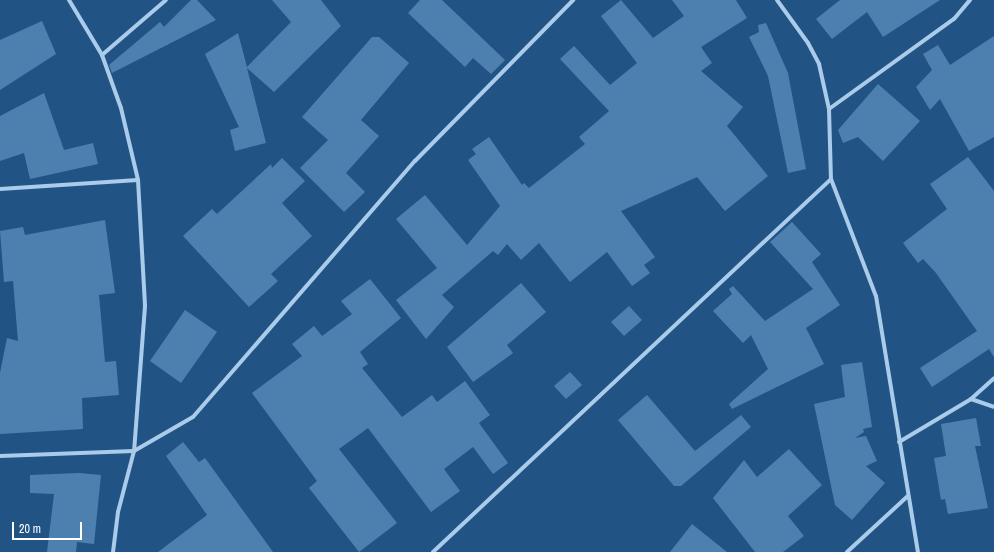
<!DOCTYPE html>
<style>
body{margin:0}
#map{position:relative;width:994px;height:552px;overflow:hidden;background:#215485;font-family:"Archivo Narrow",sans-serif}
div>[style]{position:absolute}
[style*='--x']{left:calc(var(--x)*1px);top:calc(var(--y)*1px);width:calc(var(--w)*1px);rotate:calc(var(--a)*1deg)}
.building>*{inset:0;background:#4e80af}
.street>*{height:4px;margin:-2px;padding:0 2px;transform-origin:2px;border-radius:2px;background:#aacbe9}
span{translate:-50% -50%;white-space:nowrap;text-align:center;line-height:1.15;-webkit-text-stroke:3.5px #215485;paint-order:stroke}
.scale{position:absolute;left:12px;top:522px;width:70px;height:18px;box-sizing:border-box;border:2px solid #fff;border-top:0;padding-left:5px;font-size:12px;line-height:14px;white-space:nowrap;color:#fff;-webkit-text-stroke:3px #215485;paint-order:stroke}
</style>
<div id="map">
<div class="building">
<i style="clip-path:polygon(191px 0,197px 0,216px 20px,112px 73px,109px 65px,160px 22px,164px 27px)"></i>
<i style="clip-path:polygon(272px 0,321px 0,341px 26px,274px 92px,247px 68px,266px 143px,235px 151px,230px 130px,239px 127px,205px 54px,238px 33px,247px 67px,291px 22px)"></i>
<i style="clip-path:polygon(420px 0,442px 0,505px 60px,491px 74px,473px 58px,465px 67px,408px 13px)"></i>
<i style="clip-path:polygon(621px 0,653px 38px,684px 16px,672px 0,736px 0,747px 18px,701px 47px,712px 63px,701px 71px,743px 107px,727px 126px,768px 176px,725px 211px,697px 177px,621px 211px,655px 257px,644px 265px,650px 273px,632px 286px,607px 252px,570px 282px,539px 243px,521px 260px,507px 244px,498px 255px,493px 251px,442px 295px,454px 307px,426px 339px,396px 300px,437px 268px,396px 219px,425px 195px,467px 245px,500px 206px,468px 160px,476px 154px,472px 149px,489px 137px,522px 185px,524px 183px,529px 188px,585px 144px,579px 137px,609px 111px,560px 59px,574px 46px,610px 85px,637px 63px,601px 16px)"></i>
<i style="clip-path:polygon(840px 0,940px 0,883px 37px,867px 12px,832px 39px,816px 19px)"></i>
<i style="clip-path:polygon(42px 21px,56px 54px,0 90px,0 40px)"></i>
<i style="clip-path:polygon(766px 23px,788px 73px,806px 169px,788px 173px,768px 76px,749px 37px,759px 32px,758px 25px)"></i>
<i style="clip-path:polygon(994px 36px,994px 137px,969px 151px,940px 99px,930px 110px,916px 87px,932px 70px,923px 54px,938px 45px,950px 65px)"></i>
<i style="clip-path:polygon(372px 37px,379px 37px,409px 63px,361px 120px,379px 136px,346px 173px,365px 192px,344px 212px,300px 168px,328px 140px,302px 117px)"></i>
<i style="clip-path:polygon(878px 84px,920px 121px,883px 161px,858px 137px,843px 143px,838px 130px)"></i>
<i style="clip-path:polygon(44px 93px,64px 150px,93px 143px,98px 164px,30px 179px,24px 153px,0 161px,0 116px)"></i>
<i style="clip-path:polygon(968px 157px,994px 191px,994px 357px,989px 349px,932px 387px,920px 368px,977px 331px,936px 273px,923px 259px,918px 263px,903px 243px,947px 209px,930px 184px)"></i>
<i style="clip-path:polygon(282px 158px,305px 181px,282px 203px,312px 236px,271px 274px,278px 281px,249px 307px,183px 236px,212px 209px,217px 214px,271px 164px,272px 168px)"></i>
<i style="clip-path:polygon(105px 220px,115px 293px,99px 295px,105px 362px,116px 361px,119px 395px,82px 398px,83px 429px,0 434px,0 373px,7px 338px,18px 341px,13px 281px,4px 282px,0 231px,23px 227px,25px 235px)"></i>
<i style="clip-path:polygon(792px 222px,821px 254px,812px 262px,840px 305px,806px 328px,824px 364px,732px 409px,729px 404px,768px 369px,751px 335px,743px 343px,713px 311px,732px 294px,729px 289px,733px 286px,765px 321px,813px 289px,770px 242px)"></i>
<i style="clip-path:polygon(370px 279px,401px 318px,360px 352px,368px 364px,362px 368px,402px 417px,432px 395px,437px 402px,465px 381px,490px 415px,479px 423px,508px 463px,493px 474px,473px 447px,444px 469px,460px 491px,431px 512px,368px 428px,339px 449px,397px 523px,359px 552px,309px 488px,317px 481px,252px 393px,302px 356px,292px 344px,314px 326px,322px 336px,352px 314px,341px 301px)"></i>
<i style="clip-path:polygon(521px 283px,546px 312px,507px 345px,513px 353px,473px 382px,447px 347px)"></i>
<i style="clip-path:polygon(629px 306px,642px 320px,624px 336px,611px 322px)"></i>
<i style="clip-path:polygon(185px 310px,217px 332px,181px 383px,150px 361px)"></i>
<i style="clip-path:polygon(862px 362px,872px 427px,863px 429px,864px 432px,855px 438px,866px 436px,877px 461px,866px 466px,885px 483px,852px 520px,835px 505px,814px 404px,845px 397px,841px 365px)"></i>
<i style="clip-path:polygon(570px 372px,582px 385px,566px 399px,554px 386px)"></i>
<i style="clip-path:polygon(647px 395px,695px 451px,741px 415px,751px 427px,681px 486px,674px 486px,618px 420px)"></i>
<i style="clip-path:polygon(976px 418px,981px 446px,975px 446px,988px 508px,948px 514px,945px 499px,941px 500px,934px 458px,946px 456px,941px 424px)"></i>
<i style="clip-path:polygon(183px 442px,199px 462px,205px 458px,273px 552px,158px 552px,207px 515px,166px 456px)"></i>
<i style="clip-path:polygon(789px 449px,822px 485px,788px 516px,804px 536px,783px 552px,755px 552px,713px 498px,744px 460px,757px 477px)"></i>
<i style="clip-path:polygon(79px 473px,101px 475px,94px 544px,77px 542px,76px 552px,47px 552px,54px 494px,30px 493px,30px 475px)"></i>
<i style="clip-path:polygon(692px 524px,727px 552px,670px 552px)"></i>
</div>
<div class="street">
<i style="--x:69;--y:0;--w:64;--a:59"></i>
<i style="--x:102;--y:55;--w:56;--a:70.3"></i>
<i style="--x:121;--y:108;--w:74;--a:76.7"></i>
<i style="--x:138;--y:180;--w:126;--a:86.8"></i>
<i style="--x:145;--y:306;--w:145;--a:94.3"></i>
<i style="--x:134;--y:451;--w:63;--a:104.7"></i>
<i style="--x:118;--y:512;--w:40;--a:97.1"></i>
<i style="--x:777;--y:0;--w:53;--a:54.2"></i>
<i style="--x:808;--y:43;--w:24;--a:62"></i>
<i style="--x:819;--y:64;--w:46;--a:77.5"></i>
<i style="--x:829;--y:109;--w:70;--a:88.4"></i>
<i style="--x:831;--y:179;--w:125;--a:69"></i>
<i style="--x:876;--y:296;--w:259;--a:80.7"></i>
<i style="--x:102;--y:55;--w:84;--a:-40.7"></i>
<i style="--x:829;--y:109;--w:154;--a:-35.8"></i>
<i style="--x:954;--y:19;--w:25;--a:-50"></i>
<i style="--x:0;--y:189;--w:138;--a:-3.7"></i>
<i style="--x:971;--y:399;--w:24;--a:19"></i>
<i style="--x:899;--y:442;--w:84;--a:-30.8"></i>
<i style="--x:971;--y:399;--w:31;--a:-42"></i>
<i style="--x:0;--y:456;--w:134;--a:-2.1"></i>
<i style="--x:134;--y:451;--w:68;--a:-30"></i>
<i style="--x:193;--y:417;--w:339;--a:-49.1"></i>
<i style="--x:415;--y:161;--w:226;--a:-45.5"></i>
<i style="--x:433;--y:552;--w:545;--a:-43.14"></i>
<i style="--x:847;--y:552;--w:83;--a:-42.6"></i>
</div>
<div class="scale">20 m</div>
</div>
